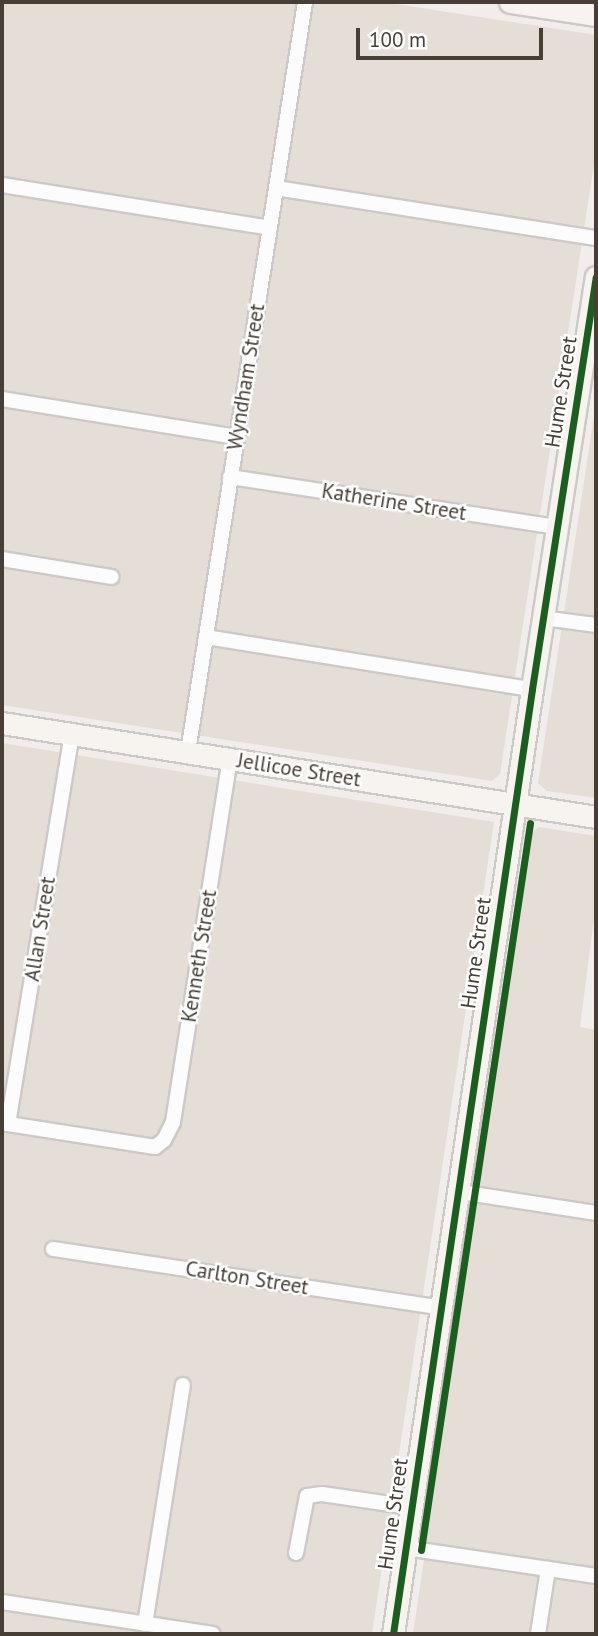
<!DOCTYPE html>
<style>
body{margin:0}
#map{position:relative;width:598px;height:1636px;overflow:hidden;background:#f0edea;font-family:"PT Sans",sans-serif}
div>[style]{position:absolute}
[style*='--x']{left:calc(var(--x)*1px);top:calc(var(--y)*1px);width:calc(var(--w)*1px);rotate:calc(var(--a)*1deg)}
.residential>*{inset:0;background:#e5ded7}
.roads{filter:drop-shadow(2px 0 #cdc9c6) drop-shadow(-2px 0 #cdc9c6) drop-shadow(0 2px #cdc9c6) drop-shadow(0 -2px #cdc9c6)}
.street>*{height:14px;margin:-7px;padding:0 7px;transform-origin:7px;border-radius:7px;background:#fdfcfc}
.secondary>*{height:21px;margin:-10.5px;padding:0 10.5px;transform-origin:10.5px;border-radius:10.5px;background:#f7f3ee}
.cycleway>*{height:7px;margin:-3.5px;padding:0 3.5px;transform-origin:3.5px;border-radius:3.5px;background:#1b5e20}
span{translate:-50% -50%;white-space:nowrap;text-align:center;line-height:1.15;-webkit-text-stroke:5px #fff;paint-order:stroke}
.street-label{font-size:21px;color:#473e35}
.frame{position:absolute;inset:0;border:4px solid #473e35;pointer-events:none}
.scale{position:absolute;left:356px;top:28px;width:187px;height:32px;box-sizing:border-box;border:4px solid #473e35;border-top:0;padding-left:9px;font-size:21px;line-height:24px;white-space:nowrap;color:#473e35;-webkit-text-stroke:5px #fff;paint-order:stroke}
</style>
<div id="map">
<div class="residential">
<i style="clip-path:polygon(2px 2px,383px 2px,596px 35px,596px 151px,500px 774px,492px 781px,2px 705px)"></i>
<i style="clip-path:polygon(596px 403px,596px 798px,547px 791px,538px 783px)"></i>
<i style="clip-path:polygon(2px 743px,494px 822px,372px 1634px,2px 1634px)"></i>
<i style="clip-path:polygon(539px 827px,596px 836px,596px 903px,580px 1027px,596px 1030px,596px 1634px,413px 1634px,531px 833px)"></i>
</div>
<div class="roads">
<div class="street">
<i style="--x:2;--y:185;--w:270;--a:9.1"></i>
<i style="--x:276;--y:188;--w:324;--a:8.9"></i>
<i style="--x:2;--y:399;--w:237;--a:9.2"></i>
<i style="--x:230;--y:477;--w:331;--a:8.7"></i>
<i style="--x:2;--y:559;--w:111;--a:9.3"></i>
<i style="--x:543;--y:618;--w:53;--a:7.5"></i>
<i style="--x:206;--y:637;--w:330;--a:9.1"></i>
<i style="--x:188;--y:752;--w:759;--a:-81.13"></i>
<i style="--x:2;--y:1123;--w:155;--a:8.9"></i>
<i style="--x:155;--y:1147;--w:11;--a:-38"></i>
<i style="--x:164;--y:1140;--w:20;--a:-63"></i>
<i style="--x:173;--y:1122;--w:367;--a:-81.1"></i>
<i style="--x:8;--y:1124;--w:395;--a:-80.7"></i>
<i style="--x:460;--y:1192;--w:138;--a:8.8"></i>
<i style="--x:53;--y:1249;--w:392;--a:8.6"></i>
<i style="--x:406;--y:1548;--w:192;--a:8.4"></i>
<i style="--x:296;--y:1553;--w:58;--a:-79.1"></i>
<i style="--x:307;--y:1496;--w:15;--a:-8"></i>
<i style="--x:322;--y:1494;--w:90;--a:8.3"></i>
<i style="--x:2;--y:1602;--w:213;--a:8.6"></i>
<i style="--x:145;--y:1624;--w:242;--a:-81"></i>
<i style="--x:538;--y:1634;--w:66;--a:-81.3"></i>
</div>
<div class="secondary">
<i style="--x:510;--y:2;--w:87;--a:8.6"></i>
<i style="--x:2;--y:723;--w:601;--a:8.99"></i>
<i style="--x:393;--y:1634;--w:955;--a:-81.63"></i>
<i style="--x:532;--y:689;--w:417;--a:-81.2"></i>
</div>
</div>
<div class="cycleway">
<i style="--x:421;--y:1550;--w:735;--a:-81.47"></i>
<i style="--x:393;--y:1634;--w:955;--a:-81.63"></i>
<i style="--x:532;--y:689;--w:417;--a:-81.2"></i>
</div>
<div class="street-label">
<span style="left:246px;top:377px;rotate:-81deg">Wyndham Street</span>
<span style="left:561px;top:392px;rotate:-81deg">Hume Street</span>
<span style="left:394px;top:502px;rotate:9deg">Katherine Street</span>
<span style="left:299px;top:770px;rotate:9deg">Jellicoe Street</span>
<span style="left:40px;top:929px;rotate:-81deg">Allan Street</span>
<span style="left:476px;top:953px;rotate:-82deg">Hume Street</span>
<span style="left:199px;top:956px;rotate:-81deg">Kenneth Street</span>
<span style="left:247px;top:1278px;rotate:9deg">Carlton Street</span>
<span style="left:393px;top:1514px;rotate:-82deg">Hume Street</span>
</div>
<div class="frame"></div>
<div class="scale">100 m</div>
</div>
